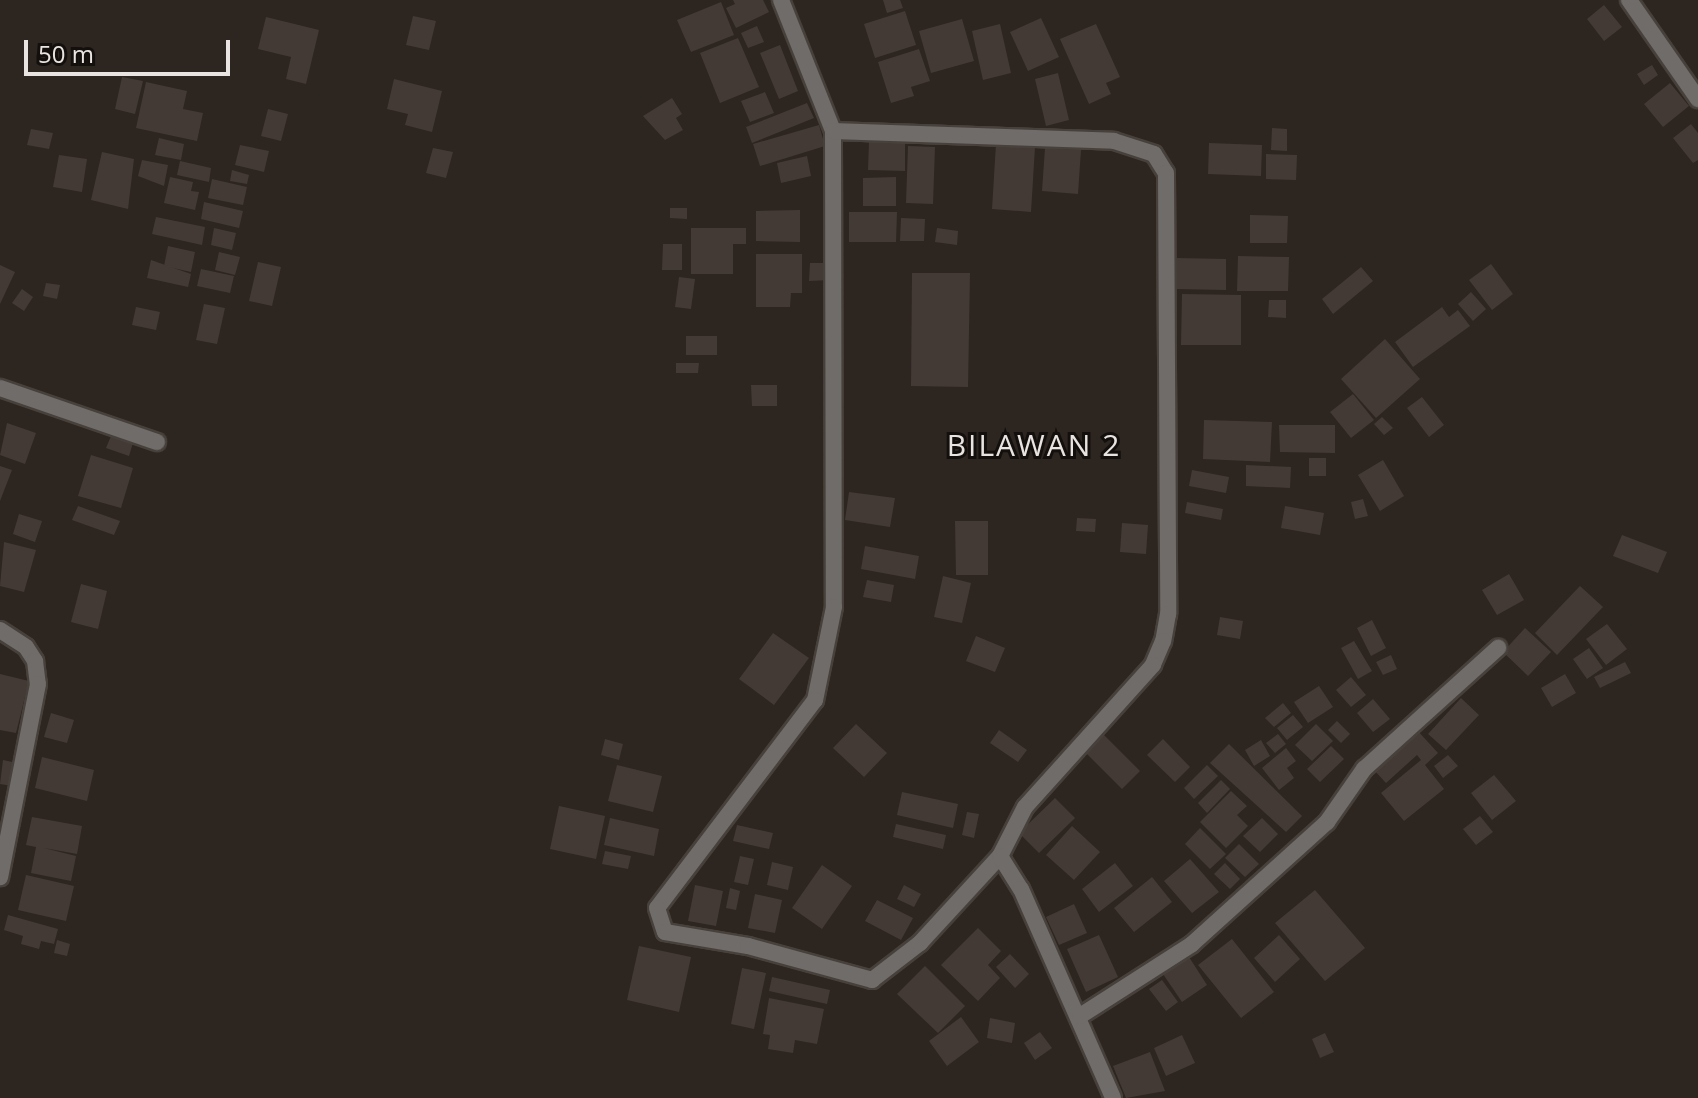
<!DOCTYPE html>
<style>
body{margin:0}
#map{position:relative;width:1698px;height:1098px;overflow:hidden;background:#2d2520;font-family:"Open Sans",sans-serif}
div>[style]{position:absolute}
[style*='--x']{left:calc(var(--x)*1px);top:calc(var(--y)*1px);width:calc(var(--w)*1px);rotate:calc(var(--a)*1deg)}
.building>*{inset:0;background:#433a36}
.roads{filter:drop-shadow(2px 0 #47403b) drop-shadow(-2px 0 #47403b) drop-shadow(0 2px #47403b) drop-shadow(0 -2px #47403b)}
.minor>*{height:16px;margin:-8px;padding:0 8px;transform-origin:8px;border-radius:8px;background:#6f6c69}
span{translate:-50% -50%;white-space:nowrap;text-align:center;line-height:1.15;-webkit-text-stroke:6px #120f0d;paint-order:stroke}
.neighbourhood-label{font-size:30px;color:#e9e4e1;letter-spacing:2px}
.scale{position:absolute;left:24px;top:40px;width:206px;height:36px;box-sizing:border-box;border:4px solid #e9e4e1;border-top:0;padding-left:10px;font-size:24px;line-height:28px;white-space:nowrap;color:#e9e4e1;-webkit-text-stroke:6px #120f0d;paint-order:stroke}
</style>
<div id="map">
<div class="building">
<i style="clip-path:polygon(733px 0,763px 0,769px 12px,736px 28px,726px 8px,735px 4px)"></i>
<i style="clip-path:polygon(883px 0,900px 0,903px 8px,887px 13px)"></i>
<i style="clip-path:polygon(721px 2px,734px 35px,691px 52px,677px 20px)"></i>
<i style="clip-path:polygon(1604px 5px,1622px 27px,1604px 41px,1587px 19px)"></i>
<i style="clip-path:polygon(905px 11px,916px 45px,875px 58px,864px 24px)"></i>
<i style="clip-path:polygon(413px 16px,436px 21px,429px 50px,406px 45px)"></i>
<i style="clip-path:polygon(266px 17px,319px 30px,306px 84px,286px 79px,291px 57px,258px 49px)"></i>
<i style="clip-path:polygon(1041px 18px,1059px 57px,1028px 71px,1010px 32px)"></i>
<i style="clip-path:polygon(962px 19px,974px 61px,931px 73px,919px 31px)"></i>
<i style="clip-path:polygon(1000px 24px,1011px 73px,983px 80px,972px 31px)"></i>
<i style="clip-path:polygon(1096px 24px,1120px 77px,1106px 83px,1111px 94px,1089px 104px,1060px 39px)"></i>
<i style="clip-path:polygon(757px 26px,764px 42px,748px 48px,741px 33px)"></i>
<i style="clip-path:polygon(738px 38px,759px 87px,720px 103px,700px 53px)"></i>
<i style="clip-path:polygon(780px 45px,798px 91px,779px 99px,760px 53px)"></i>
<i style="clip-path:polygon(919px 49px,930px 81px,911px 87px,914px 96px,891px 103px,878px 62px)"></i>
<i style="clip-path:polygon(1652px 65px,1658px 75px,1644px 85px,1637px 74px)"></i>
<i style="clip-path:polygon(1058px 73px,1069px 120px,1046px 126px,1035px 79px)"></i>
<i style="clip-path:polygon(122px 77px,143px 81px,135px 114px,115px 109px)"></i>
<i style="clip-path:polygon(394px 79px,442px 91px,432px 132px,405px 125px,408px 114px,387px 109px)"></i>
<i style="clip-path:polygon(146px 82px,187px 91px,183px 109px,203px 113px,197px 141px,136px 128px)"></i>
<i style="clip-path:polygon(1670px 83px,1689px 106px,1663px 127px,1644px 104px)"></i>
<i style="clip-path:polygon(765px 92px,774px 113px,750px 122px,741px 101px)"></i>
<i style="clip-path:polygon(672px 98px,682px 114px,676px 118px,683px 130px,665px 140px,643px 116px)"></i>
<i style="clip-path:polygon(807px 103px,814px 118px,752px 143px,746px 127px)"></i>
<i style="clip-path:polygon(268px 109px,288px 114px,281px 141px,261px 136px)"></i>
<i style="clip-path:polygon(1691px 124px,1698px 133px,1698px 160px,1693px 163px,1673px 138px)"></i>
<i style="clip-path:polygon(819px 125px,825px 146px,760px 166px,753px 144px)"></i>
<i style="clip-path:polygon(1272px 128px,1287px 129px,1287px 151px,1271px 150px)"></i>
<i style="clip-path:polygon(31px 129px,53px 133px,49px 149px,27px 145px)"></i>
<i style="clip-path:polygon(159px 138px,184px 144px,181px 160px,155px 155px)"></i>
<i style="clip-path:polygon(869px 141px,905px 141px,905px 171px,868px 170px)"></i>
<i style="clip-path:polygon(1209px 143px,1262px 145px,1261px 176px,1208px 174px)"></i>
<i style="clip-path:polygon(996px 144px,1035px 147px,1031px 212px,992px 209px)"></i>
<i style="clip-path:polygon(240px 145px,269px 151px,264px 172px,235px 165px)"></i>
<i style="clip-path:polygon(908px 146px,935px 147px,933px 204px,906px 203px)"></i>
<i style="clip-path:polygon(433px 148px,453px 152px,446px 178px,426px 173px)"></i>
<i style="clip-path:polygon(1045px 148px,1081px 150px,1078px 194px,1042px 191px)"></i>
<i style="clip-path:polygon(102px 152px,134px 159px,128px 209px,91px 200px)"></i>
<i style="clip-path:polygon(1266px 154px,1297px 155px,1296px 180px,1266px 179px)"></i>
<i style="clip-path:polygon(59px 155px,87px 159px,82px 192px,53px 187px)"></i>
<i style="clip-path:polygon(807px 156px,811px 176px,781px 183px,777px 163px)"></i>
<i style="clip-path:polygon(142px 160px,168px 165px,164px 186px,138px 176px)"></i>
<i style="clip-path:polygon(180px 161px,211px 168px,209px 182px,177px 175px)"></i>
<i style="clip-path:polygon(232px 170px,249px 175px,247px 184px,230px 181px)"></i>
<i style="clip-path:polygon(170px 177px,193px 182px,191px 191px,199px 192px,195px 210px,164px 203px)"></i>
<i style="clip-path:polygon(896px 177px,896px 206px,863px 206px,863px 178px)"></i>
<i style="clip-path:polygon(212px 179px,247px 187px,243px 205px,208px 198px)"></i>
<i style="clip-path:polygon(204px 202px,243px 211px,239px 228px,201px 219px)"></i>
<i style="clip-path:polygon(670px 208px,687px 208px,687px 219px,670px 218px)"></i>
<i style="clip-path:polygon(800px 210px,800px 242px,756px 241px,756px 211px)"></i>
<i style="clip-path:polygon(849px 212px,897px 212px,896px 242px,849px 242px)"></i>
<i style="clip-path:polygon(1250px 215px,1288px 216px,1287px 243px,1250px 243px)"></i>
<i style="clip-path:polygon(156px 217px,205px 227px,202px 245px,152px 234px)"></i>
<i style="clip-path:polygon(901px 218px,925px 219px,924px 241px,900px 241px)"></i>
<i style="clip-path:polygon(214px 228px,236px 233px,232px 250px,211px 245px)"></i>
<i style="clip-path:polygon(691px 228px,746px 228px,746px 244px,733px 244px,733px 274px,691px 274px)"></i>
<i style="clip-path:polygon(937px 228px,958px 231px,957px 245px,935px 242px)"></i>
<i style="clip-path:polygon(663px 244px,682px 244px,682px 270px,662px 270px)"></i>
<i style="clip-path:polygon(168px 246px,195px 252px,191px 272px,164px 266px)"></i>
<i style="clip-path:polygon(219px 252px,240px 257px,235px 275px,215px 270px)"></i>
<i style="clip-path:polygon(756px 254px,802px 254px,802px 293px,791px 293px,790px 307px,756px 307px)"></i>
<i style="clip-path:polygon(1238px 256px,1289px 257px,1288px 291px,1237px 291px)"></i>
<i style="clip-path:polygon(1177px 258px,1226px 259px,1226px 290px,1176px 289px)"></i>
<i style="clip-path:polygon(151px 260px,191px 274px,188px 287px,147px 278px)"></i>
<i style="clip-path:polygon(258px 262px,281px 267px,272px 306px,249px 301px)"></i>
<i style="clip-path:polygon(810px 263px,830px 263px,830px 280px,809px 281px)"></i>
<i style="clip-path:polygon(1491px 264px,1513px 294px,1492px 310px,1469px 280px)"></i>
<i style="clip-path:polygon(0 265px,15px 272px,0 304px)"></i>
<i style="clip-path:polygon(1361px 267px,1373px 281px,1333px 314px,1322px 299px)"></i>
<i style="clip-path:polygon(201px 269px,234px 276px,230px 293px,197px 286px)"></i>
<i style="clip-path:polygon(912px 273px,970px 273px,968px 387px,911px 386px)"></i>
<i style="clip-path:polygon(679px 277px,695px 279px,691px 309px,675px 307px)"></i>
<i style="clip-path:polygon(46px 283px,60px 285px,57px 299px,43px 296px)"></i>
<i style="clip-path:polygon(22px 289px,33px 297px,24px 311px,12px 303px)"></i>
<i style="clip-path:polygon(1471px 292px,1486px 309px,1473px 321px,1458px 304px)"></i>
<i style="clip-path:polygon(1182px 294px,1241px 295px,1241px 345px,1181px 345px)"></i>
<i style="clip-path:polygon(1269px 300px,1286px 300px,1286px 318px,1268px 317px)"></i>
<i style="clip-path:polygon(204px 304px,225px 308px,217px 344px,196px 340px)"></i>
<i style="clip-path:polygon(136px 307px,160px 312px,156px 330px,132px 325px)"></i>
<i style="clip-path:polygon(1442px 307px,1449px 317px,1458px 310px,1470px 326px,1413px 367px,1395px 342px)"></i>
<i style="clip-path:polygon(686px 336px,717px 336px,717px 355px,686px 355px)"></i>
<i style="clip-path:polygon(1385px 339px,1420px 379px,1376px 418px,1341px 379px)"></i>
<i style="clip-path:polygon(676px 363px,699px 363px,698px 373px,676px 373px)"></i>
<i style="clip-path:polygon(751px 385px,777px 385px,777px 406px,752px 406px)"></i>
<i style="clip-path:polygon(1353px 394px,1374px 420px,1351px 438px,1330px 412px)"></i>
<i style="clip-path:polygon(1422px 397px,1444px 425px,1429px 437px,1407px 408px)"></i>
<i style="clip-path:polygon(1382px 417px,1393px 428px,1384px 435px,1374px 424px)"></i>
<i style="clip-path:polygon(1204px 420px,1272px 422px,1270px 462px,1203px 459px)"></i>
<i style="clip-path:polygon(7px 423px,36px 433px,25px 464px,0 455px)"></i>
<i style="clip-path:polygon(1279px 425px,1335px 425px,1335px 453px,1280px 452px)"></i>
<i style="clip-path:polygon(111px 436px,133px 443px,129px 456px,106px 448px)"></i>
<i style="clip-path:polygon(91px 455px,133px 468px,121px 508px,78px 496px)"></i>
<i style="clip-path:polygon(1309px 458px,1326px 458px,1326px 476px,1309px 476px)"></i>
<i style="clip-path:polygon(1383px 460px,1404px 496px,1380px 511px,1358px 475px)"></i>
<i style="clip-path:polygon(1246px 465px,1291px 467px,1290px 488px,1246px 486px)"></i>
<i style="clip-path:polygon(0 466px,12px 470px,0 501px)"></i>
<i style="clip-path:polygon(1192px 470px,1229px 477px,1226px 493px,1189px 486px)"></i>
<i style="clip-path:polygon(849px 492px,895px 498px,890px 527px,845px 520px)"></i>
<i style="clip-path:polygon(1363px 499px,1368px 516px,1355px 519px,1351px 502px)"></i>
<i style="clip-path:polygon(1187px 502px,1223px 509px,1221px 520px,1185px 513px)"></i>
<i style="clip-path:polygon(78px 506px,120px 521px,114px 535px,72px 520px)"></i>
<i style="clip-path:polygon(1285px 506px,1324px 513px,1320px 535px,1281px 528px)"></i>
<i style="clip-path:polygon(19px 514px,42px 521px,35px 542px,13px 534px)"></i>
<i style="clip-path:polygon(1077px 518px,1096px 519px,1095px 532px,1076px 531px)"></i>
<i style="clip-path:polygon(955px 521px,988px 521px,988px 575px,956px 575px)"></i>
<i style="clip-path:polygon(1122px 523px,1148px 525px,1146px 554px,1120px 552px)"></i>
<i style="clip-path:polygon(1622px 535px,1667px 552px,1658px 573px,1613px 556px)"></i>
<i style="clip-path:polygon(4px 542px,36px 550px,24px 592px,0 586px)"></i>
<i style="clip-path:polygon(865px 546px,919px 556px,915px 579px,861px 569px)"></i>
<i style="clip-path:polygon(1509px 574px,1524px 600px,1497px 615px,1482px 590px)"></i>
<i style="clip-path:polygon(943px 576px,971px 583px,962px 623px,934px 617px)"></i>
<i style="clip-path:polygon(867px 580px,894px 585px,891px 602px,863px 597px)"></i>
<i style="clip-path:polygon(81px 584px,107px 591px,98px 629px,71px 622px)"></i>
<i style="clip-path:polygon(1580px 586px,1603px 607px,1557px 655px,1535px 633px)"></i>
<i style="clip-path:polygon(1220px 617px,1243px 621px,1240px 639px,1217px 635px)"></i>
<i style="clip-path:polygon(1372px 620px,1386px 648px,1371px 656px,1357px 628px)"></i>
<i style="clip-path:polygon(1607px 624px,1627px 649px,1606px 665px,1586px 639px)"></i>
<i style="clip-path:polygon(1525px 628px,1551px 652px,1528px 676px,1503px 652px)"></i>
<i style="clip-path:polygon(773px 633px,809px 658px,774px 705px,739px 679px)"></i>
<i style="clip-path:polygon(976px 636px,1005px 648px,995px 672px,966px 661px)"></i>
<i style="clip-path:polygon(1354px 641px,1372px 671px,1358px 679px,1341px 648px)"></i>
<i style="clip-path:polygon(1589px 648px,1603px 668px,1587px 679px,1573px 659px)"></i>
<i style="clip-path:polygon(1391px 655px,1397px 669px,1383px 675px,1376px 662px)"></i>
<i style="clip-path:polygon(1625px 662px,1631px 673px,1600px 688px,1594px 677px)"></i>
<i style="clip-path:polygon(0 674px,29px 681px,16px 733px,0 730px)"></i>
<i style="clip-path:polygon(1565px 674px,1576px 693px,1552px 707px,1541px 688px)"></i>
<i style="clip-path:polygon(1351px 677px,1366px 695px,1351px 707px,1336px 690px)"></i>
<i style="clip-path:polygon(1319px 686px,1333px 707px,1308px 723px,1294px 702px)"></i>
<i style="clip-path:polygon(1461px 698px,1479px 715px,1446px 750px,1428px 734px)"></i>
<i style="clip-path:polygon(1373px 699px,1390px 719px,1373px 732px,1357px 713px)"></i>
<i style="clip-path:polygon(1283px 703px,1291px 713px,1274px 727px,1265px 718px)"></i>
<i style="clip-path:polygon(51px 713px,74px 720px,67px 743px,44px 737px)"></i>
<i style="clip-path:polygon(1293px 715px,1303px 727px,1287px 740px,1277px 728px)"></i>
<i style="clip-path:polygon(1337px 721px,1350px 734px,1341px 743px,1328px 730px)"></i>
<i style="clip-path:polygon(856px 724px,887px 753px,864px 777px,833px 748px)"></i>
<i style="clip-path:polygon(1316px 724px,1333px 741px,1312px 761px,1295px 745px)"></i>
<i style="clip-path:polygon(999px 730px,1027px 750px,1018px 762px,990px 743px)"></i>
<i style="clip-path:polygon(1417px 730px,1438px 753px,1425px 765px,1444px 789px,1404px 821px,1381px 793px,1421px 760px,1417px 755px,1386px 783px,1374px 770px)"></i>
<i style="clip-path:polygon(1101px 732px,1140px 771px,1122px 789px,1083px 750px)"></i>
<i style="clip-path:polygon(1278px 734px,1286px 744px,1275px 753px,1266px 743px)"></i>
<i style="clip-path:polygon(605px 739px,623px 744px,619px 760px,601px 755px)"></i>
<i style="clip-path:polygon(1163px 739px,1190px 767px,1175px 782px,1147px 755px)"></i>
<i style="clip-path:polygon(1261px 740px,1270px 756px,1254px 766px,1245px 750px)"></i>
<i style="clip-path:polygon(1229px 744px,1302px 816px,1286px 832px,1210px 763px)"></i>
<i style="clip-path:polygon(1331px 746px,1344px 759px,1320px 782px,1307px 769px)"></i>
<i style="clip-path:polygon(1286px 748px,1296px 761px,1287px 768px,1294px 778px,1279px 790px,1262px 768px)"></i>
<i style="clip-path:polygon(1448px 755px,1458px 766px,1443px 778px,1434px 766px)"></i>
<i style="clip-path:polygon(42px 757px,94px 770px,87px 801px,35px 788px)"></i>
<i style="clip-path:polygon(3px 760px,17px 763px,12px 786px,0 784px)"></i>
<i style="clip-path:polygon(617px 765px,662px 776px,653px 812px,608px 801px)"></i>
<i style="clip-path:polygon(1207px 765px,1218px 776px,1194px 799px,1184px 788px)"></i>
<i style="clip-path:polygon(1494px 775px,1516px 801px,1492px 820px,1471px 793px)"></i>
<i style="clip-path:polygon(1221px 780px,1230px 789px,1207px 813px,1198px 803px)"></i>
<i style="clip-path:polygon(1231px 791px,1247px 806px,1237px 815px,1248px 826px,1226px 848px,1200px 822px)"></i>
<i style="clip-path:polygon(902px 792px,958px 804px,953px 828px,897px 815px)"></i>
<i style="clip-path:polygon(1055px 798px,1075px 818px,1039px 853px,1019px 833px)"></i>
<i style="clip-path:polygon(559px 806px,605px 816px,596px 859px,550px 849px)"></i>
<i style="clip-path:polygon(967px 812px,979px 814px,974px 838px,962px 835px)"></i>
<i style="clip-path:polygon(1480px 816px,1493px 832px,1476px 845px,1463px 829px)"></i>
<i style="clip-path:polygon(32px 817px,82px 826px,77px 854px,44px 848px,76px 856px,71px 881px,31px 873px,36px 847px,26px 845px)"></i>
<i style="clip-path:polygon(610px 818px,659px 829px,654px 856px,604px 845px)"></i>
<i style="clip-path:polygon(1262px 818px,1278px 834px,1260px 852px,1243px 836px)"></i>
<i style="clip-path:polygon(896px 824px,946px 835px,943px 849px,893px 837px)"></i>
<i style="clip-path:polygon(737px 825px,773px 833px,769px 849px,733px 841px)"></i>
<i style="clip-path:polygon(1072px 826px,1100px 852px,1074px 880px,1046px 855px)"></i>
<i style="clip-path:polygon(1200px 828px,1226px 854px,1210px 869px,1185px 844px)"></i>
<i style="clip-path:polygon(1239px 844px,1259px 864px,1245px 877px,1225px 858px)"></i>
<i style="clip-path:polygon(605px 851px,631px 856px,628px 869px,602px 864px)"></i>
<i style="clip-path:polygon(740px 856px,754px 859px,748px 885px,734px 882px)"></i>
<i style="clip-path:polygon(1190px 859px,1219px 892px,1192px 913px,1164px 881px)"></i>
<i style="clip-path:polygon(772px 862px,793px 867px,788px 890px,767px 885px)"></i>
<i style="clip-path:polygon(1115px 863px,1133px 886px,1099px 912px,1082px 889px)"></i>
<i style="clip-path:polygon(1225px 863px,1240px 879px,1230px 889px,1214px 874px)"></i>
<i style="clip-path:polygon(822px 865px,852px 886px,822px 929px,792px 908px)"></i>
<i style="clip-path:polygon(26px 875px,74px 886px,66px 921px,18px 910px)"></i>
<i style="clip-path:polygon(1152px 877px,1172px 902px,1134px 932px,1114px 908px)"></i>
<i style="clip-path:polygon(695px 885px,723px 891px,716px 926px,688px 921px)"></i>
<i style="clip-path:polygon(904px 885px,921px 894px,914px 907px,897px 899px)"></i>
<i style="clip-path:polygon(730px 888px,740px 891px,736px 910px,726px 908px)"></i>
<i style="clip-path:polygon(1315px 890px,1365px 948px,1325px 981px,1275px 923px)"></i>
<i style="clip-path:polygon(755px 894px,782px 900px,775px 933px,748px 928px)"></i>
<i style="clip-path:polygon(877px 900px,913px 918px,901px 940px,865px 921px)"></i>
<i style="clip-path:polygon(1074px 904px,1087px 933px,1059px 945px,1046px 917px)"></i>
<i style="clip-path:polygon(8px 915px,58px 929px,54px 944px,41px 941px,39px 949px,21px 944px,23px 936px,4px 930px)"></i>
<i style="clip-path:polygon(978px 928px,1001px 951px,988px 965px,1000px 978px,978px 1001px,941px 965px)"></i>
<i style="clip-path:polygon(1099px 935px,1118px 977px,1086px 992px,1067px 949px)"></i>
<i style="clip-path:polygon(1279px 935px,1300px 959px,1275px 982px,1254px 958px)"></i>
<i style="clip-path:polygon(1232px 939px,1274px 992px,1241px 1018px,1198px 965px)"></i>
<i style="clip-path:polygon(57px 940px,70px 944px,67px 956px,54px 953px)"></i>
<i style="clip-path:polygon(639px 946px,691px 957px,679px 1012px,627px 1000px)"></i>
<i style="clip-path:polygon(1010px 954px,1029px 974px,1015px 988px,996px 967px)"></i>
<i style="clip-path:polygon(1189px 957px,1207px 985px,1182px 1002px,1163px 974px)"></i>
<i style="clip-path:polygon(925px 966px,965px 1006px,938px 1033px,897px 994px)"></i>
<i style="clip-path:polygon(742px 968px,766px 973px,754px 1029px,731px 1024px)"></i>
<i style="clip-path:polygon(772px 977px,830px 990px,827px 1004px,769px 991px)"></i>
<i style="clip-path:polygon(1162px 980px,1178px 1002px,1166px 1011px,1149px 989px)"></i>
<i style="clip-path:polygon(769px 998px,824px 1009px,817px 1044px,795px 1040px,793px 1053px,768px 1049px,770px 1035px,763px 1034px)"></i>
<i style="clip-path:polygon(961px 1017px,979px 1042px,947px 1066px,929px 1041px)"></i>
<i style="clip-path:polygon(990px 1018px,1015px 1023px,1012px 1043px,987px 1038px)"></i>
<i style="clip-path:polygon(1040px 1032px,1052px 1048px,1035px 1060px,1024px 1043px)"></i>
<i style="clip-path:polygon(1325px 1033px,1334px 1052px,1320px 1058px,1312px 1039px)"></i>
<i style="clip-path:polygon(1182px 1035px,1195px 1063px,1166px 1076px,1154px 1048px)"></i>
<i style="clip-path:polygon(1150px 1052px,1165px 1091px,1126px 1098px,1113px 1066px)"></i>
</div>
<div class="roads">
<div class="minor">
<i style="--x:781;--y:0;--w:141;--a:68.3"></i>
<i style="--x:833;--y:131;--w:476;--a:89.9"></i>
<i style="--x:834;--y:607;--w:95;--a:101.5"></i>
<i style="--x:815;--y:700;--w:261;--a:127.2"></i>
<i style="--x:657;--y:908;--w:25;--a:72"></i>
<i style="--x:665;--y:932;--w:84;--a:9.6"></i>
<i style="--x:748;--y:946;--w:129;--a:15.3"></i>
<i style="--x:872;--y:980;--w:61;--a:-37.6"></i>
<i style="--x:920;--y:943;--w:118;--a:-47.4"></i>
<i style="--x:1629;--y:0;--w:121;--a:55.1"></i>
<i style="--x:833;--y:131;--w:281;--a:2"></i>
<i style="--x:1114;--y:141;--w:42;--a:18"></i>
<i style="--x:1154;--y:154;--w:22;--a:58"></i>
<i style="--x:1166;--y:173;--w:441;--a:89.7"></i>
<i style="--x:1168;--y:614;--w:27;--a:100"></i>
<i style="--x:1163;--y:641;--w:26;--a:113"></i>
<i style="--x:1153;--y:665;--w:191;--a:132"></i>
<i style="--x:1025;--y:807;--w:55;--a:117"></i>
<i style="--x:1000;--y:856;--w:39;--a:58"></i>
<i style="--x:1021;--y:889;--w:228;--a:66.2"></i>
<i style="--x:0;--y:388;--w:166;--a:19"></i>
<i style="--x:0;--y:630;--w:31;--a:33"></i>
<i style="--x:26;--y:647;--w:17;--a:57"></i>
<i style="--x:35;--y:661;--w:23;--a:83"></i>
<i style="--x:38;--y:684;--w:197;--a:101.1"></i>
<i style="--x:1080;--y:1016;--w:133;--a:-32.7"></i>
<i style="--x:1192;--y:944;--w:182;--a:-42.1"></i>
<i style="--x:1327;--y:822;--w:65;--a:-55.1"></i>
<i style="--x:1364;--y:769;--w:181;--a:-42.1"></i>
</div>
</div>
<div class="neighbourhood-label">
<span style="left:1034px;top:445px">BILAWAN 2</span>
</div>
<div class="scale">50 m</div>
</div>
